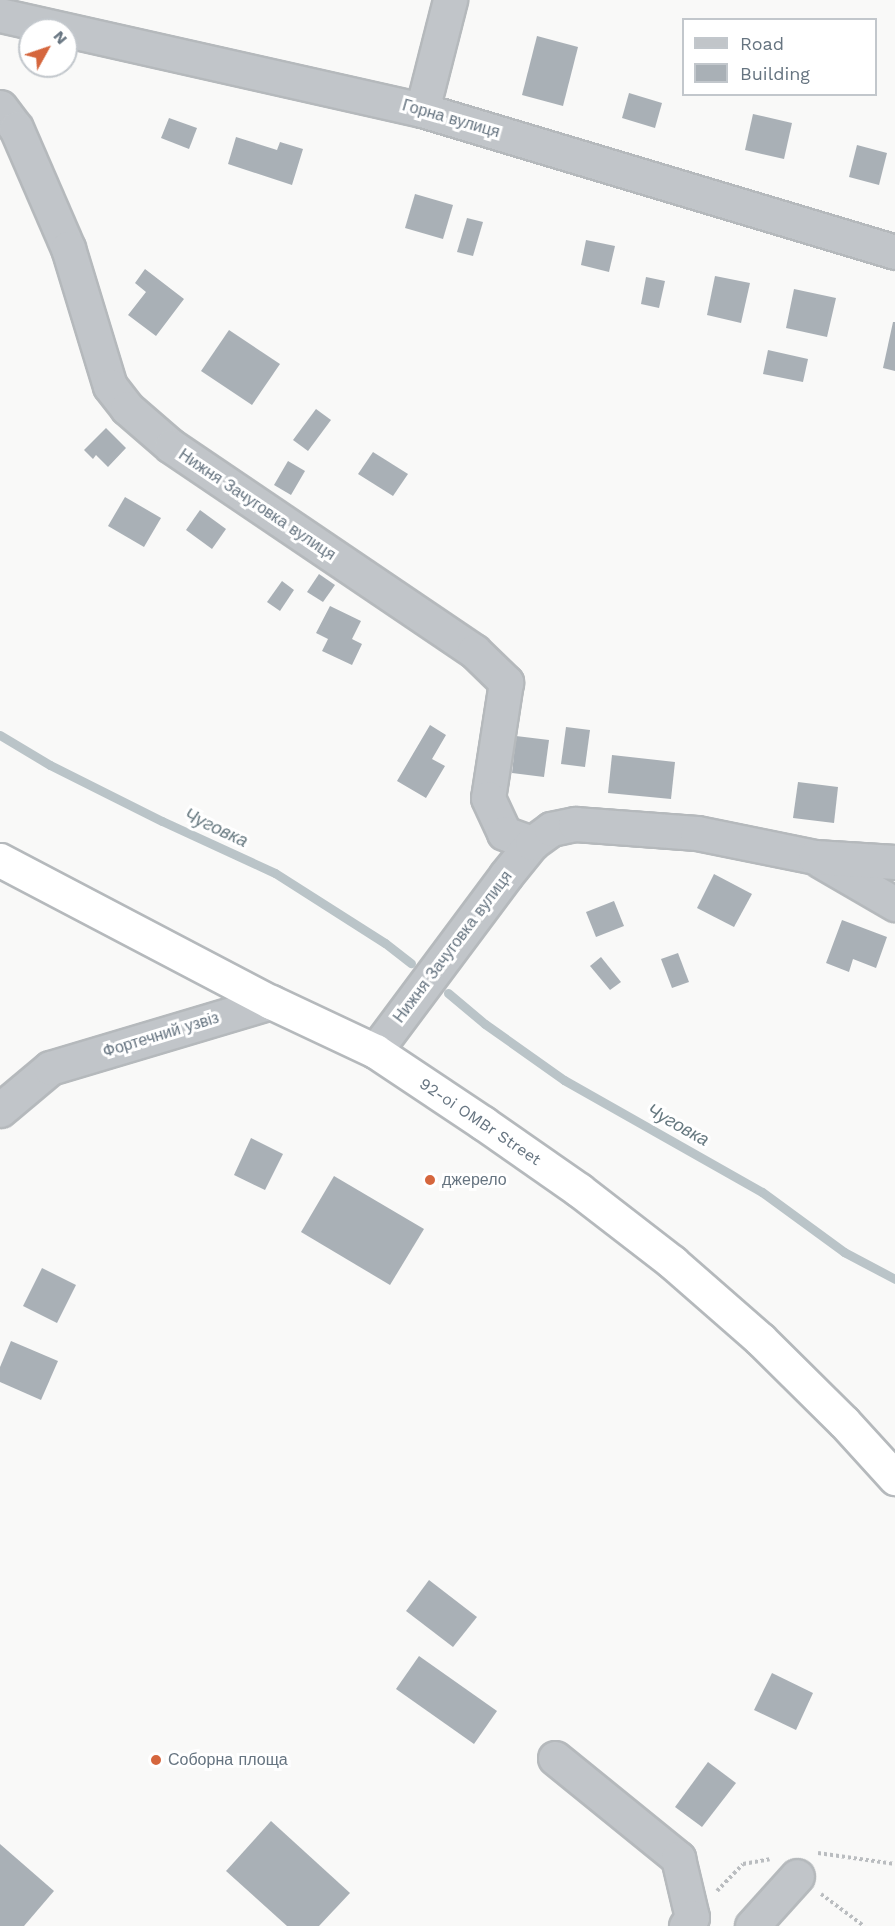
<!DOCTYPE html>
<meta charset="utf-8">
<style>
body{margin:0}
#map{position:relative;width:895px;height:1926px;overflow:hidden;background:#f9f9f8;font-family:"Work Sans",sans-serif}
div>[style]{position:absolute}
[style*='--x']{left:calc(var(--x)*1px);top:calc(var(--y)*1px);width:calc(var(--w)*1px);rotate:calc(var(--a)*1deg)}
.stream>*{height:9px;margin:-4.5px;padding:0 4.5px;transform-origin:4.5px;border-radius:4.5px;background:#bac4c8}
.building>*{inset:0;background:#a9b0b6}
.path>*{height:4px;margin-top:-2px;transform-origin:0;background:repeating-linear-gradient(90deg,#babdc0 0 3px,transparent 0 6px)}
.roads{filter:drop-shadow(2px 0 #b5b9bc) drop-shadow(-2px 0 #b5b9bc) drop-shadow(0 2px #b5b9bc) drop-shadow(0 -2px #b5b9bc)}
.minor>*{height:33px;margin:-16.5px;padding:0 16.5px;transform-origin:16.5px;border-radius:16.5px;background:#c1c5c9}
.highway>*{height:33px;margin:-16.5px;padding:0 16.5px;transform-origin:16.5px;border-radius:16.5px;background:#fff}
.dots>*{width:16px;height:16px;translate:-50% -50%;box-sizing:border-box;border:3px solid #fff;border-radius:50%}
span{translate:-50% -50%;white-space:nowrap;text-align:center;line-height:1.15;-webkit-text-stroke:6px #fff;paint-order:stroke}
.street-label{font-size:16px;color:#667480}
.poi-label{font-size:16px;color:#667480}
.left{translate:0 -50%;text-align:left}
.water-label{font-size:18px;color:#677980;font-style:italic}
.legend{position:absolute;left:682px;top:18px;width:195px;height:78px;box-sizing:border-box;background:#fff;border:2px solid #c2c7cc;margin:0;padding:8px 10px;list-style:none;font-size:18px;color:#667480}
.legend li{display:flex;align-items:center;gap:12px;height:30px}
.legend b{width:30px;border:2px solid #c2c7cc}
.north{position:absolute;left:18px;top:18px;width:60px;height:60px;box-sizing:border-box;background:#fff;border:2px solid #c2c7cc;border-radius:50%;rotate:50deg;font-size:16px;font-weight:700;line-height:24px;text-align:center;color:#667480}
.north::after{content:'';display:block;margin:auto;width:21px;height:27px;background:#d5663d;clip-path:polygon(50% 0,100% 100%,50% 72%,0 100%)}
</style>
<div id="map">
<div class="stream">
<i style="--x:0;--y:735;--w:58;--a:31"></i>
<i style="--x:50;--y:765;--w:125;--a:26.6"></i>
<i style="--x:162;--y:821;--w:124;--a:24.7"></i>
<i style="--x:275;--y:873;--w:130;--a:32.5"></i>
<i style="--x:385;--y:943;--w:33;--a:38"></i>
<i style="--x:448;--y:993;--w:48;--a:40"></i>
<i style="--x:485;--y:1024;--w:97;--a:35.3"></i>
<i style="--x:564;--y:1080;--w:227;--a:29.5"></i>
<i style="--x:762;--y:1192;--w:102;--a:36.2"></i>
<i style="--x:844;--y:1252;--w:58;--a:27.9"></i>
</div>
<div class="building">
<i style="clip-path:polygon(537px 36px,578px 47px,563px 106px,522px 95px)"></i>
<i style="clip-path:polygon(629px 93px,662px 103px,655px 128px,622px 118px)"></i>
<i style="clip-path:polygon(753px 114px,792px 123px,784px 159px,745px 150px)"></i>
<i style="clip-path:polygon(169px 118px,197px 128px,189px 149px,161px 138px)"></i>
<i style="clip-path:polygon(236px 137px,277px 150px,280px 142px,303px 149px,292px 185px,228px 164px)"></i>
<i style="clip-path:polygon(857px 145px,887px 153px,879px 185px,849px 177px)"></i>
<i style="clip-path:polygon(415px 194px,453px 205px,443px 239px,405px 228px)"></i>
<i style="clip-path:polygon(467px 218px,483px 222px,473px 256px,457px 252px)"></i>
<i style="clip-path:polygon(586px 240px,615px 246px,609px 272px,581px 265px)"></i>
<i style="clip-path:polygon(145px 269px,184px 299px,156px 336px,128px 315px,146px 292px,135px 283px)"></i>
<i style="clip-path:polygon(715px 276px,750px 283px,741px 323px,707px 315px)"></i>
<i style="clip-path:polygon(646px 277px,665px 281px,659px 308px,641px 304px)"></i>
<i style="clip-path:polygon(794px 289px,836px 298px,827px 337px,786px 328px)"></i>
<i style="clip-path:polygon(893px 322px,895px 322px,895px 371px,883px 368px)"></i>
<i style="clip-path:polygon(229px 330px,280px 364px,252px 405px,201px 371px)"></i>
<i style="clip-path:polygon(768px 350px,808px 359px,803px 382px,763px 374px)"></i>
<i style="clip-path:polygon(316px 409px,331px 420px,308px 451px,293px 440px)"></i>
<i style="clip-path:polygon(106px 428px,126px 448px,108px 467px,96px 455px,93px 459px,84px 450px)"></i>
<i style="clip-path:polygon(373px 452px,408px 474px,393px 496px,358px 474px)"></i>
<i style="clip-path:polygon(288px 461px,305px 471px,291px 495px,274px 485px)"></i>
<i style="clip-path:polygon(125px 497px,161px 518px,144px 547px,108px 526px)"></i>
<i style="clip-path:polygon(200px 510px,226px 529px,212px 549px,186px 530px)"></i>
<i style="clip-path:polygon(319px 574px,335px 585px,323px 602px,307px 592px)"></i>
<i style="clip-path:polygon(282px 581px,294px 590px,280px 611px,267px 602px)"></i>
<i style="clip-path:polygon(330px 606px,361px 621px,352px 639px,362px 644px,352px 665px,322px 651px,328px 639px,316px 633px)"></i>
<i style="clip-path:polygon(430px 725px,446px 735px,432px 759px,445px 766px,426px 798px,397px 781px)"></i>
<i style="clip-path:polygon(566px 727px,590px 730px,585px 767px,561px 764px)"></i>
<i style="clip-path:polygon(516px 736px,549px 740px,544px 777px,512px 773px)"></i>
<i style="clip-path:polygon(612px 755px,675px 762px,671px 799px,608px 793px)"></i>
<i style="clip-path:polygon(798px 782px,838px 787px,834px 823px,793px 818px)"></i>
<i style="clip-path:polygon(714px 874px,752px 894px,734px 927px,697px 908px)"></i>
<i style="clip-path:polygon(614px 901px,624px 926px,596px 937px,586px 912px)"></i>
<i style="clip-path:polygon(842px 920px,887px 937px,876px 968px,853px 959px,849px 972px,826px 963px)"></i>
<i style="clip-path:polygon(678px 953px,689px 982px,672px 988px,661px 959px)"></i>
<i style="clip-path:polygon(601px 957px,621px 982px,610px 990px,590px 966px)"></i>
<i style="clip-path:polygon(251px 1138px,283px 1154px,265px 1190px,234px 1175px)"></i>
<i style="clip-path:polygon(334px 1176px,424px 1229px,390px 1285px,301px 1232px)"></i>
<i style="clip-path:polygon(42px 1268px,76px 1285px,57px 1323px,23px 1306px)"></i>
<i style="clip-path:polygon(11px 1341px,58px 1361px,41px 1400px,0 1382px,0 1367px)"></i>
<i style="clip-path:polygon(429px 1580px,477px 1617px,453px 1647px,406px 1611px)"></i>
<i style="clip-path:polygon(419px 1656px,497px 1711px,474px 1744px,396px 1689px)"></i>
<i style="clip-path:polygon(772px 1673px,813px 1693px,796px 1730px,754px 1710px)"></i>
<i style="clip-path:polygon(708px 1762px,736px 1783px,702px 1827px,675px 1807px)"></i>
<i style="clip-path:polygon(271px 1821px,350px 1893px,319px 1926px,287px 1926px,226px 1871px)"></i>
<i style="clip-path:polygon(0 1844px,54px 1891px,24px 1926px,0 1926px)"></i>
</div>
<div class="path">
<i style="--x:818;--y:1853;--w:78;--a:8.1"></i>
<i style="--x:717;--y:1891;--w:37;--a:-46"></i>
<i style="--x:743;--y:1864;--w:27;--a:-10"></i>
<i style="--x:821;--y:1894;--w:54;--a:36.7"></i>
</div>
<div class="roads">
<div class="minor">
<i style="--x:0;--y:15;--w:433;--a:12.7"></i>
<i style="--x:422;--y:110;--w:494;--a:16.7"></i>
<i style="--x:0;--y:107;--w:26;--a:53"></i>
<i style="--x:16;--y:128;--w:131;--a:66.6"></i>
<i style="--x:68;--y:248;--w:144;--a:73.1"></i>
<i style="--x:110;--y:386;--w:28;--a:52"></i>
<i style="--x:127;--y:408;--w:58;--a:40.8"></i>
<i style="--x:171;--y:446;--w:366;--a:34.1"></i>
<i style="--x:474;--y:651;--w:45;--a:44.1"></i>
<i style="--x:506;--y:682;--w:117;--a:98.8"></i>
<i style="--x:488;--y:798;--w:38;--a:65"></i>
<i style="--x:504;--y:833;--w:30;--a:20"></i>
<i style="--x:422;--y:110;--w:114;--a:-75.7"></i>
<i style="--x:821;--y:861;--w:86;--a:30.2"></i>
<i style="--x:375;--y:1051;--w:219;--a:-53.3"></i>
<i style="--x:506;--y:875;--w:41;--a:-50.9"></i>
<i style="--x:532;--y:843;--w:24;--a:-36"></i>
<i style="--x:551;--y:829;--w:25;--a:-12"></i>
<i style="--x:575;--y:824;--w:122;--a:4.2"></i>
<i style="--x:697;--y:833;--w:120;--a:11.5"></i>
<i style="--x:815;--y:857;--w:80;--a:3.6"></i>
<i style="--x:0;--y:1110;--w:65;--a:-40"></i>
<i style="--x:50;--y:1068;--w:231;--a:-16.6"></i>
<i style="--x:555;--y:1758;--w:159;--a:39.1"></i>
<i style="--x:678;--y:1858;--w:61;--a:76.7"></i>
<i style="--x:692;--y:1917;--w:11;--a:124"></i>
<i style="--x:752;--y:1926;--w:67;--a:-48"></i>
</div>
<div class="highway">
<i style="--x:0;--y:860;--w:306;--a:27.7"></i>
<i style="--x:271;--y:1002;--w:115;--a:25.2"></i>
<i style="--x:375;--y:1051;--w:130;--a:33.7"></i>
<i style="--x:483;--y:1123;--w:117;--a:34.9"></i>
<i style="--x:579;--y:1190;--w:118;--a:37.7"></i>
<i style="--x:672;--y:1262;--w:117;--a:41.2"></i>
<i style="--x:760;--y:1339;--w:118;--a:44.7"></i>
<i style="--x:844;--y:1422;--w:76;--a:47.7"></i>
</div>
</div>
<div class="dots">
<i style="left:430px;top:1180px;background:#d5663d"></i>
<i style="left:156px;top:1760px;background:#d5663d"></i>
</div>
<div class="street-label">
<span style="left:451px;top:119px;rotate:16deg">Горна вулиця</span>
<span style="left:257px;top:505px;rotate:34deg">Нижня Зачуговка вулиця</span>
<span style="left:453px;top:947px;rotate:-53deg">Нижня Зачуговка вулиця</span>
<span style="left:161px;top:1035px;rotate:-17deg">Фортечний узвіз</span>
<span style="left:480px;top:1122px;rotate:34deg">92-oi OMBr Street</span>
</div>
<div class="poi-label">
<span class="left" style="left:442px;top:1180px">джерело</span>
<span class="left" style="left:168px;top:1760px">Соборна площа</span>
</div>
<div class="water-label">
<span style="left:216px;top:828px;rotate:25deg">Чуговка</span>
<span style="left:678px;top:1125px;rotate:29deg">Чуговка</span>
</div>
<ul class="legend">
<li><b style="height:8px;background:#c1c5c9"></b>Road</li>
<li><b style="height:16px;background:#a9b0b6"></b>Building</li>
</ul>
<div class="north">N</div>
</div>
